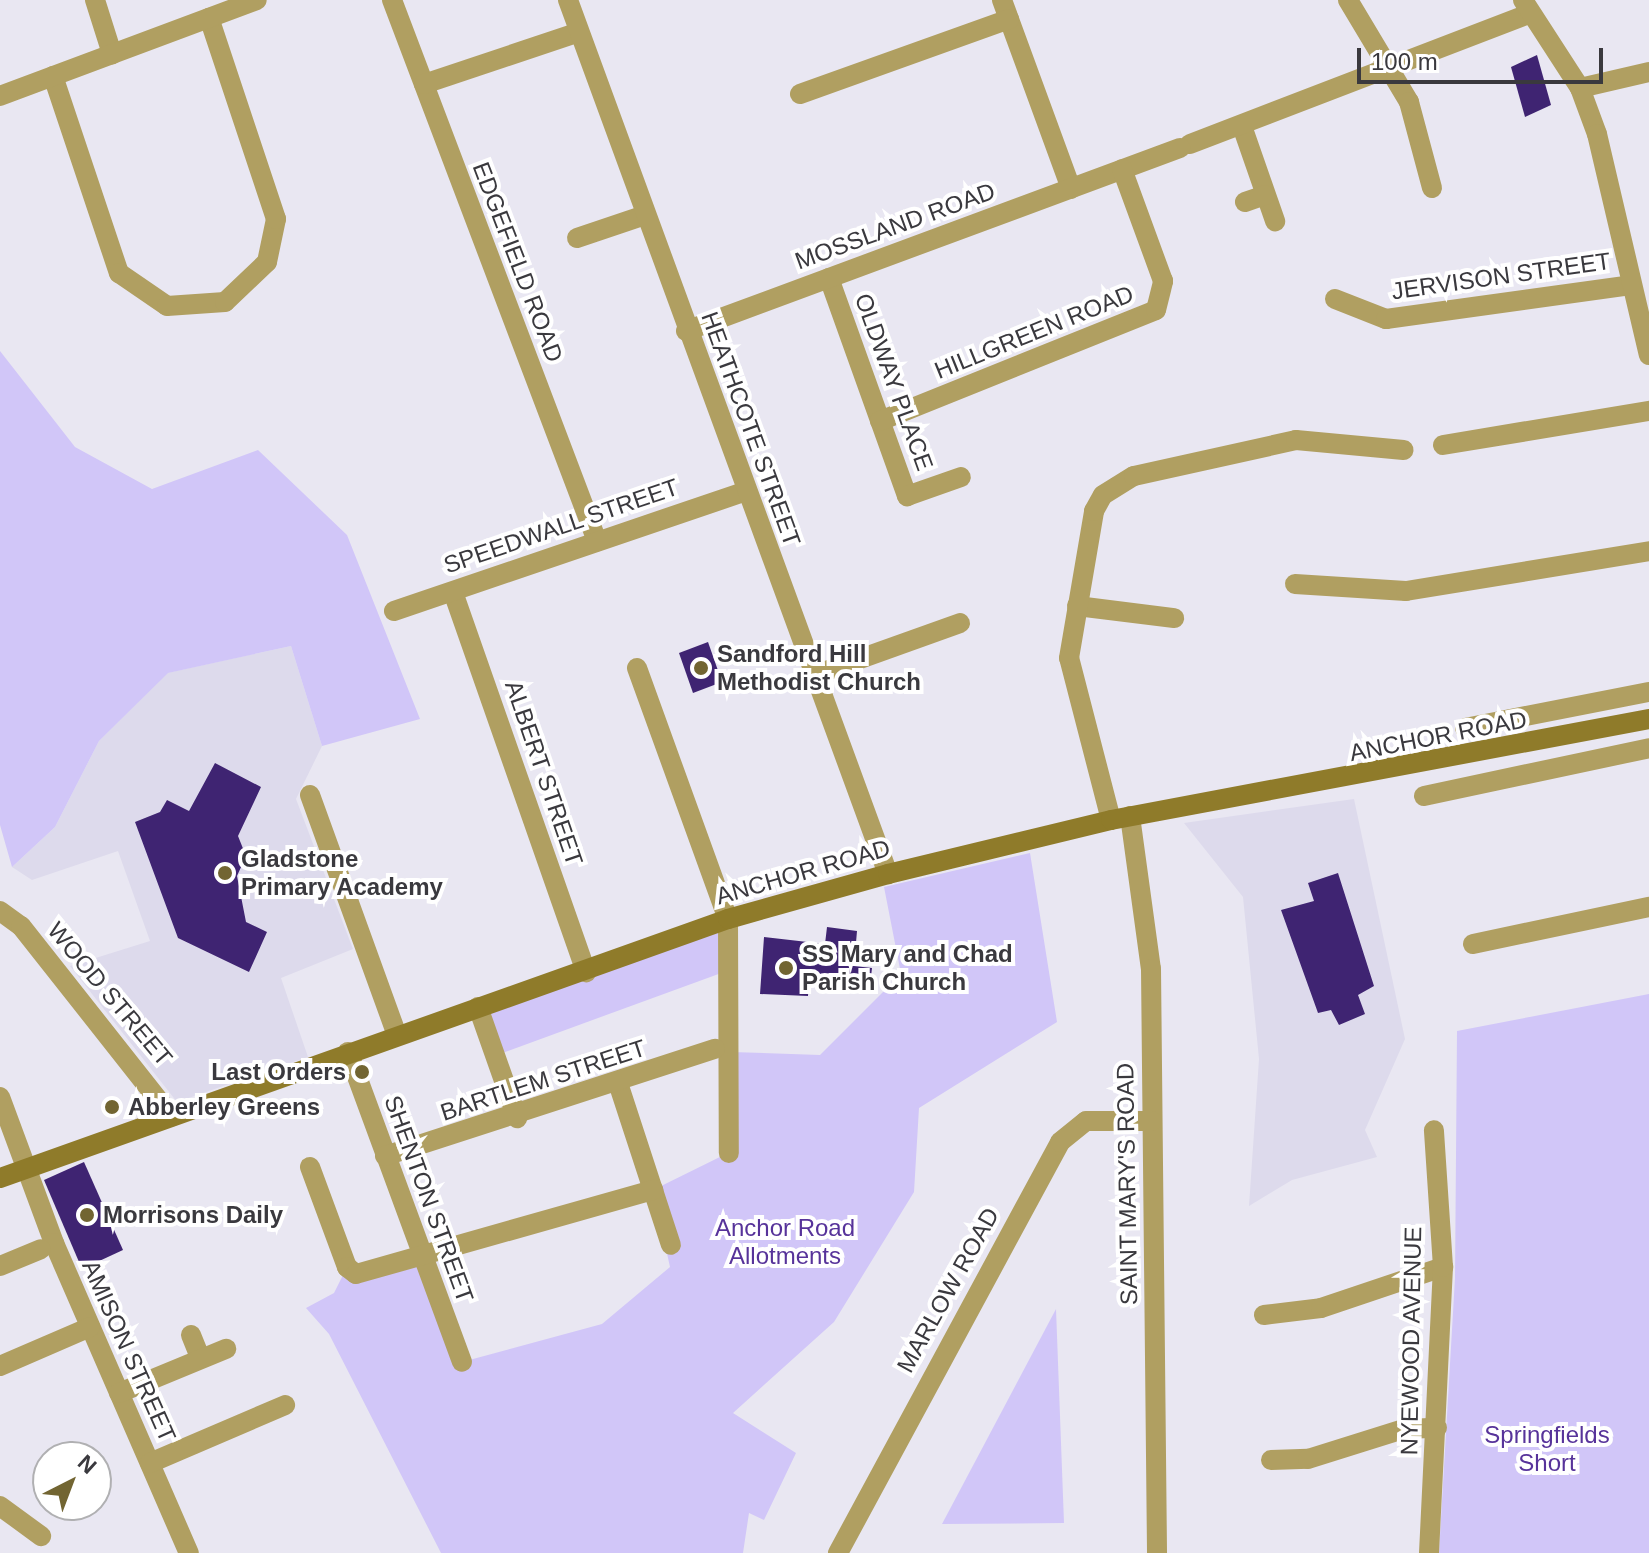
<!DOCTYPE html>
<style>
body{margin:0}
#map{position:relative;width:1649px;height:1553px;overflow:hidden;background:#e9e7f2;font-family:Helvetica,sans-serif}
div>[style]{position:absolute}
[style*='--x']{left:calc(var(--x)*1px);top:calc(var(--y)*1px);width:calc(var(--w)*1px);rotate:calc(var(--a)*1deg)}
.built>*{inset:0;background:#dddaec}
.green>*{inset:0;background:#d1c6f8}
.building>*{inset:0;background:#3f2472}
.minor>*{height:20px;margin:-10px;padding:0 10px;transform-origin:10px;border-radius:10px;background:#b09f61}
.tertiary>*{height:20px;margin:-10px;padding:0 10px;transform-origin:10px;border-radius:10px;background:#b09f61}
.secondary>*{height:20px;margin:-10px;padding:0 10px;transform-origin:10px;border-radius:10px;background:#8f7b2a}
.dots>*{width:22px;height:22px;translate:-50% -50%;box-sizing:border-box;border:4px solid #fff;border-radius:50%}
span{translate:-50% -50%;white-space:nowrap;text-align:center;line-height:1.15;-webkit-text-stroke:8px #fff;paint-order:stroke}
.street-label{font-size:24px;color:#3a393e}
.poi-label{font-size:24px;color:#3a393e;font-weight:700}
.left{translate:0 -50%;text-align:left}
.right{translate:-100% -50%;text-align:right}
.park-label{font-size:24px;color:#57339a}
.north{position:absolute;left:32px;top:1441px;width:80px;height:80px;box-sizing:border-box;background:#fff;border:2px solid #b0b0b2;border-radius:50%;rotate:42deg;font-size:22px;font-weight:700;line-height:32px;text-align:center;color:#3a393e}
.north::after{content:'';display:block;margin:auto;width:28px;height:36px;background:#726532;clip-path:polygon(50% 0,100% 100%,50% 72%,0 100%)}
.scale{position:absolute;left:1357px;top:48px;width:246px;height:36px;box-sizing:border-box;border:4px solid #3a393e;border-top:0;padding-left:10px;font-size:24px;line-height:28px;white-space:nowrap;color:#3a393e;-webkit-text-stroke:6px #fff;paint-order:stroke}
</style>
<div id="map">
<div class="built">
<i style="clip-path:polygon(291px 646px,322px 746px,296px 799px,353px 949px,281px 978px,308px 1057px,177px 1102px,70px 966px,150px 941px,118px 851px,32px 880px,12px 867px,55px 827px,99px 741px,167px 673px)"></i>
<i style="clip-path:polygon(1354px 799px,1405px 1039px,1365px 1130px,1377px 1157px,1292px 1180px,1249px 1206px,1259px 1059px,1243px 897px,1184px 823px)"></i>
</div>
<div class="green">
<i style="clip-path:polygon(0 351px,75px 447px,152px 489px,258px 450px,347px 535px,420px 719px,322px 746px,291px 646px,168px 673px,99px 741px,55px 827px,12px 867px,0 825px)"></i>
<i style="clip-path:polygon(1030px 853px,1057px 1022px,919px 1108px,914px 1192px,834px 1322px,733px 1413px,796px 1453px,764px 1520px,749px 1513px,743px 1553px,441px 1553px,329px 1334px,306px 1308px,334px 1293px,347px 1267px,421px 1258px,462px 1362px,602px 1324px,670px 1267px,653px 1190px,728px 1153px,731px 1052px,820px 1055px,901px 974px,884px 887px)"></i>
<i style="clip-path:polygon(728px 919px,735px 968px,494px 1056px,478px 1007px)"></i>
<i style="clip-path:polygon(1649px 994px,1649px 1553px,1439px 1553px,1455px 1278px,1457px 1031px)"></i>
<i style="clip-path:polygon(1056px 1309px,1064px 1523px,942px 1524px)"></i>
</div>
<div class="building">
<i style="clip-path:polygon(1537px 55px,1551px 105px,1525px 117px,1511px 67px)"></i>
<i style="clip-path:polygon(708px 642px,722px 682px,693px 693px,679px 653px)"></i>
<i style="clip-path:polygon(215px 763px,261px 787px,238px 836px,246px 856px,237px 876px,246px 922px,267px 932px,249px 972px,178px 938px,135px 822px,160px 812px,167px 800px,189px 811px)"></i>
<i style="clip-path:polygon(1338px 873px,1374px 986px,1358px 995px,1365px 1014px,1339px 1025px,1331px 1010px,1318px 1013px,1281px 910px,1314px 901px,1308px 883px)"></i>
<i style="clip-path:polygon(827px 927px,857px 931px,854px 966px,872px 968px,870px 986px,809px 979px,808px 996px,760px 994px,764px 937px,825px 944px)"></i>
<i style="clip-path:polygon(84px 1162px,123px 1250px,82px 1269px,44px 1180px)"></i>
</div>
<div class="minor">
<i style="--x:95;--y:0;--w:57;--a:72.5"></i>
<i style="--x:392;--y:0;--w:579;--a:69.25"></i>
<i style="--x:1002;--y:0;--w:201;--a:69.9"></i>
<i style="--x:1348;--y:0;--w:119;--a:59.1"></i>
<i style="--x:1409;--y:102;--w:89;--a:75"></i>
<i style="--x:53;--y:76;--w:208;--a:71.5"></i>
<i style="--x:119;--y:273;--w:58;--a:34.5"></i>
<i style="--x:167;--y:306;--w:58;--a:-3.9"></i>
<i style="--x:225;--y:302;--w:58;--a:-43.6"></i>
<i style="--x:267;--y:262;--w:44;--a:-78.2"></i>
<i style="--x:276;--y:219;--w:212;--a:-108.4"></i>
<i style="--x:424;--y:84;--w:163;--a:-18.5"></i>
<i style="--x:1580;--y:88;--w:71;--a:-13.1"></i>
<i style="--x:800;--y:94;--w:222;--a:-19.7"></i>
<i style="--x:1242;--y:126;--w:101;--a:70.8"></i>
<i style="--x:1190;--y:144;--w:365;--a:-21"></i>
<i style="--x:1245;--y:202;--w:21;--a:-19"></i>
<i style="--x:577;--y:238;--w:72;--a:-18.7"></i>
<i style="--x:829;--y:278;--w:232;--a:70.3"></i>
<i style="--x:907;--y:496;--w:57;--a:-19.4"></i>
<i style="--x:1335;--y:299;--w:55;--a:21.4"></i>
<i style="--x:1386;--y:319;--w:247;--a:-7.9"></i>
<i style="--x:686;--y:331;--w:527;--a:-20.33"></i>
<i style="--x:880;--y:421;--w:297;--a:-21.9"></i>
<i style="--x:1156;--y:310;--w:30;--a:-76"></i>
<i style="--x:1163;--y:281;--w:119;--a:-110.1"></i>
<i style="--x:1443;--y:445;--w:209;--a:-9.4"></i>
<i style="--x:1295;--y:584;--w:111;--a:3.6"></i>
<i style="--x:1406;--y:591;--w:246;--a:-9.3"></i>
<i style="--x:453;--y:592;--w:403;--a:70.7"></i>
<i style="--x:1077;--y:606;--w:98;--a:7.1"></i>
<i style="--x:394;--y:611;--w:372;--a:-18.8"></i>
<i style="--x:637;--y:668;--w:267;--a:70.1"></i>
<i style="--x:728;--y:919;--w:234;--a:89.8"></i>
<i style="--x:815;--y:675;--w:154;--a:-19.7"></i>
<i style="--x:1465;--y:728;--w:187;--a:-11.1"></i>
<i style="--x:310;--y:795;--w:255;--a:70.1"></i>
<i style="--x:1424;--y:796;--w:230;--a:-12"></i>
<i style="--x:1130;--y:816;--w:154;--a:82.2"></i>
<i style="--x:1151;--y:969;--w:584;--a:89.41"></i>
<i style="--x:1111;--y:820;--w:167;--a:-104.5"></i>
<i style="--x:1069;--y:658;--w:149;--a:-80.3"></i>
<i style="--x:1094;--y:511;--w:18;--a:-61"></i>
<i style="--x:1103;--y:495;--w:36;--a:-32"></i>
<i style="--x:1134;--y:476;--w:166;--a:-12.5"></i>
<i style="--x:1296;--y:440;--w:108;--a:5.3"></i>
<i style="--x:1473;--y:944;--w:180;--a:-11.9"></i>
<i style="--x:478;--y:1007;--w:118;--a:70.6"></i>
<i style="--x:348;--y:1052;--w:330;--a:69.8"></i>
<i style="--x:619;--y:1086;--w:167;--a:71.9"></i>
<i style="--x:0;--y:1097;--w:156;--a:69.7"></i>
<i style="--x:54;--y:1243;--w:338;--a:66.5"></i>
<i style="--x:385;--y:1156;--w:347;--a:-18"></i>
<i style="--x:310;--y:1167;--w:107;--a:69.7"></i>
<i style="--x:347;--y:1267;--w:11;--a:38"></i>
<i style="--x:356;--y:1274;--w:309;--a:-15.8"></i>
<i style="--x:0;--y:1266;--w:44;--a:-22.5"></i>
<i style="--x:1264;--y:1315;--w:57;--a:-7"></i>
<i style="--x:1321;--y:1308;--w:129;--a:-18.6"></i>
<i style="--x:191;--y:1335;--w:24;--a:68"></i>
<i style="--x:0;--y:1366;--w:98;--a:-23.4"></i>
<i style="--x:119;--y:1393;--w:116;--a:-22.4"></i>
<i style="--x:1271;--y:1460;--w:37;--a:-2"></i>
<i style="--x:1308;--y:1459;--w:101;--a:-17.4"></i>
<i style="--x:1404;--y:1429;--w:33;--a:-2"></i>
<i style="--x:150;--y:1463;--w:147;--a:-23.2"></i>
<i style="--x:0;--y:1506;--w:51;--a:36.2"></i>
<i style="--x:838;--y:1553;--w:467;--a:-61.6"></i>
<i style="--x:1060;--y:1142;--w:33;--a:-39"></i>
<i style="--x:1086;--y:1121;--w:66;--a:0"></i>
<i style="--x:1429;--y:1553;--w:286;--a:-87.2"></i>
<i style="--x:1443;--y:1267;--w:137;--a:-93.8"></i>
</div>
<div class="tertiary">
<i style="--x:568;--y:0;--w:931;--a:69.89"></i>
<i style="--x:1523;--y:0;--w:105;--a:57.1"></i>
<i style="--x:1580;--y:88;--w:49;--a:69.7"></i>
<i style="--x:1597;--y:134;--w:227;--a:76.8"></i>
<i style="--x:0;--y:96;--w:274;--a:-20.5"></i>
<i style="--x:0;--y:911;--w:26;--a:36"></i>
<i style="--x:21;--y:926;--w:243;--a:51.7"></i>
</div>
<div class="secondary">
<i style="--x:0;--y:1178;--w:773;--a:-19.58"></i>
<i style="--x:728;--y:919;--w:166;--a:-15.7"></i>
<i style="--x:888;--y:874;--w:229;--a:-13.6"></i>
<i style="--x:1111;--y:820;--w:547;--a:-10.63"></i>
</div>
<div class="dots">
<i style="left:701px;top:668px;background:#726532"></i>
<i style="left:225px;top:873px;background:#726532"></i>
<i style="left:786px;top:968px;background:#726532"></i>
<i style="left:362px;top:1072px;background:#726532"></i>
<i style="left:112px;top:1107px;background:#726532"></i>
<i style="left:87px;top:1215px;background:#726532"></i>
</div>
<div class="street-label">
<span style="left:895px;top:226px;rotate:-20deg">MOSSLAND ROAD</span>
<span style="left:518px;top:262px;rotate:69deg">EDGEFIELD ROAD</span>
<span style="left:1501px;top:276px;rotate:-8deg">JERVISON STREET</span>
<span style="left:1034px;top:332px;rotate:-22deg">HILLGREEN ROAD</span>
<span style="left:894px;top:382px;rotate:70deg">OLDWAY PLACE</span>
<span style="left:751px;top:429px;rotate:70deg">HEATHCOTE STREET</span>
<span style="left:561px;top:526px;rotate:-19deg">SPEEDWALL STREET</span>
<span style="left:1438px;top:736px;rotate:-11deg">ANCHOR ROAD</span>
<span style="left:544px;top:773px;rotate:71deg">ALBERT STREET</span>
<span style="left:803px;top:872px;rotate:-16deg">ANCHOR ROAD</span>
<span style="left:110px;top:994px;rotate:50deg">WOOD STREET</span>
<span style="left:543px;top:1080px;rotate:-18deg">BARTLEM STREET</span>
<span style="left:1127px;top:1184px;rotate:-91deg">SAINT MARY'S ROAD</span>
<span style="left:429px;top:1199px;rotate:70deg">SHENTON STREET</span>
<span style="left:948px;top:1290px;rotate:-61deg">MARLOW ROAD</span>
<span style="left:1411px;top:1341px;rotate:-89deg">NYEWOOD AVENUE</span>
<span style="left:129px;top:1351px;rotate:66deg">AMISON STREET</span>
</div>
<div class="poi-label">
<span class="left" style="left:717px;top:668px">Sandford Hill<br>Methodist Church</span>
<span class="left" style="left:241px;top:873px">Gladstone<br>Primary Academy</span>
<span class="left" style="left:802px;top:968px">SS Mary and Chad<br>Parish Church</span>
<span class="right" style="left:346px;top:1072px">Last Orders</span>
<span class="left" style="left:128px;top:1107px">Abberley Greens</span>
<span class="left" style="left:103px;top:1215px">Morrisons Daily</span>
</div>
<div class="park-label">
<span style="left:785px;top:1242px">Anchor Road<br>Allotments</span>
<span style="left:1547px;top:1449px">Springfields<br>Short</span>
</div>
<div class="north">N</div>
<div class="scale">100 m</div>
</div>
